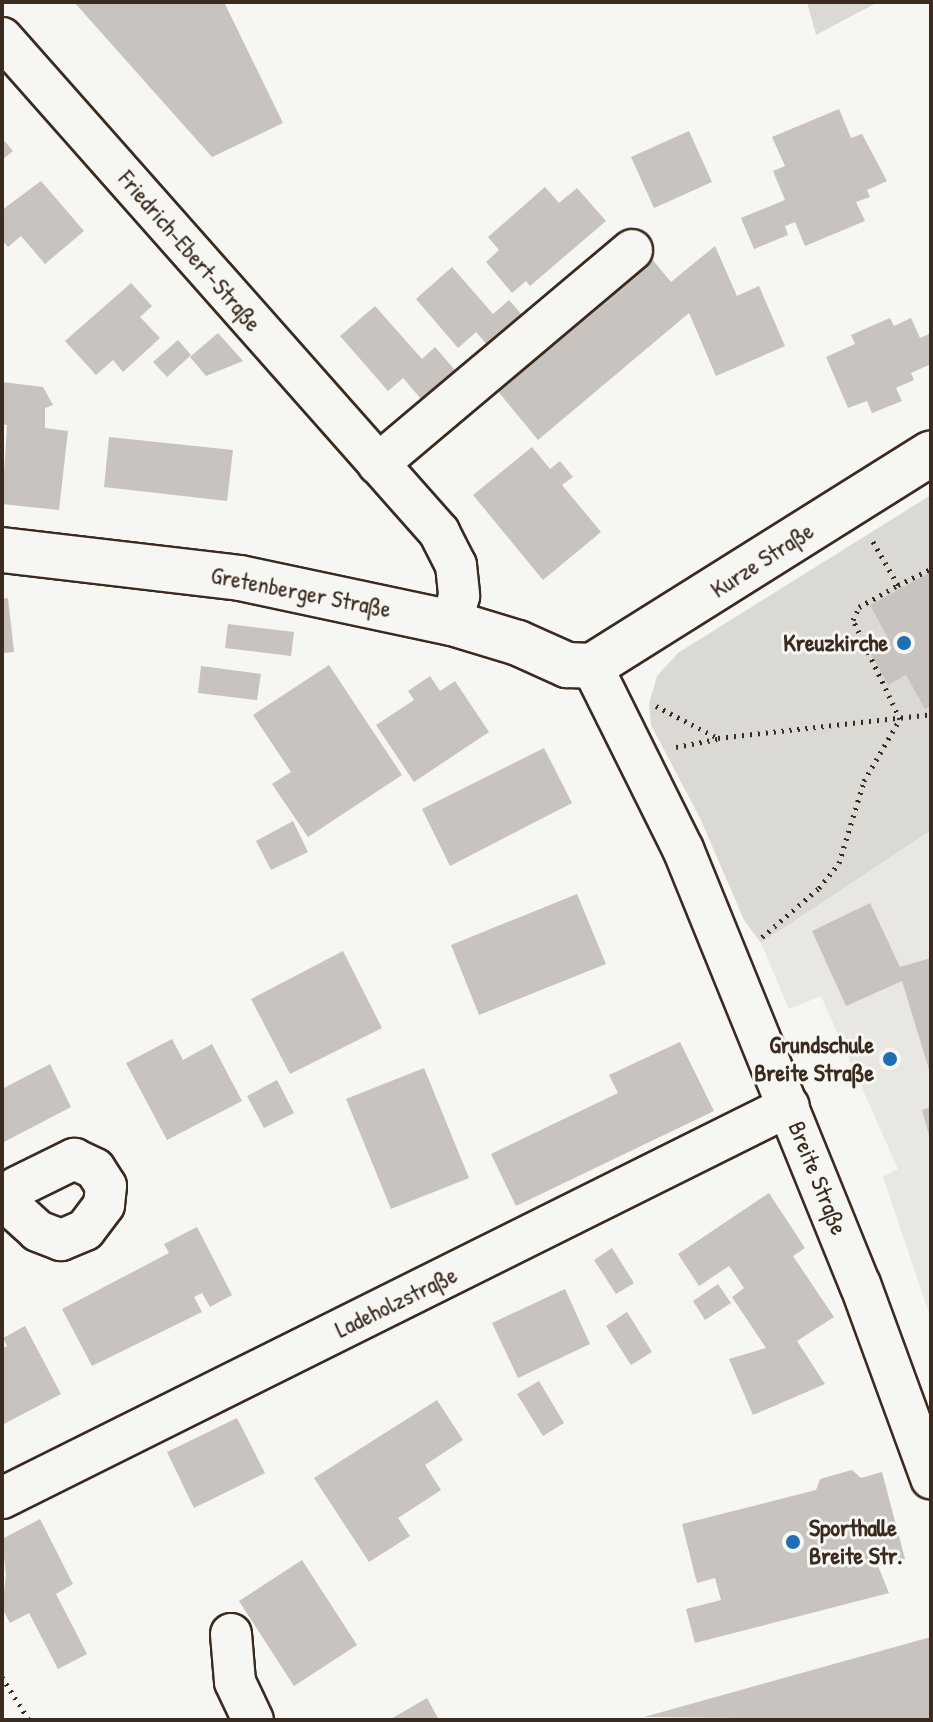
<!DOCTYPE html>
<meta charset="utf-8">
<style>
body{margin:0}
#map{position:relative;width:933px;height:1722px;overflow:hidden;background:#f6f6f2;font-family:"Patrick Hand",sans-serif}
div>[style]{position:absolute}
[style*='--x']{left:calc(var(--x)*1px);top:calc(var(--y)*1px);width:calc(var(--w)*1px);rotate:calc(var(--a)*1deg)}
.built>*{inset:0;background:#e8e7e2}
.green>*{inset:0;background:#dad9d3}
.building>*{inset:0;background:#c8c3be}
.path>*{height:5px;margin-top:-2.5px;transform-origin:0;background:repeating-linear-gradient(90deg,#3b2a1e 0 2px,transparent 0 8px)}
.roads{filter:drop-shadow(2px 0 #3b2a1e) drop-shadow(-2px 0 #3b2a1e) drop-shadow(0 2px #3b2a1e) drop-shadow(0 -2px #3b2a1e)}
.minor>*{height:40px;margin:-20px;padding:0 20px;transform-origin:20px;border-radius:20px;background:#f6f6f2}
.major>*{height:44px;margin:-22px;padding:0 22px;transform-origin:22px;border-radius:22px;background:#f6f6f2}
.dots>*{width:22px;height:22px;translate:-50% -50%;box-sizing:border-box;border:4px solid #f6f6f2;border-radius:50%}
span{translate:-50% -50%;white-space:nowrap;text-align:center;line-height:1.15;-webkit-text-stroke:6px #f6f6f2;paint-order:stroke}
.street-label{font-size:24px;color:#3b2a1e}
.poi-label{font-size:24px;color:#3b2a1e;font-weight:700}
.right{translate:-100% -50%;text-align:right}
.left{translate:0 -50%;text-align:left}
.frame{position:absolute;inset:0;border:4px solid #3b2a1e;pointer-events:none}
</style>
<div id="map">
<div class="built">
<i style="clip-path:polygon(931px 830px,931px 1319px,883px 1177px,898px 1169px,821px 996px,789px 1009px,761px 943px)"></i>
</div>
<div class="green">
<i style="clip-path:polygon(807px 2px,878px 2px,816px 35px)"></i>
<i style="clip-path:polygon(931px 495px,931px 830px,761px 943px,744px 920px,700px 818px,651px 725px,649px 704px,657px 676px,678px 653px)"></i>
</div>
<div class="building">
<i style="clip-path:polygon(74px 2px,224px 2px,283px 123px,212px 157px)"></i>
<i style="clip-path:polygon(839px 109px,851px 138px,862px 134px,887px 181px,867px 190px,870px 197px,856px 202px,865px 221px,805px 246px,795px 222px,785px 226px,788px 235px,754px 249px,741px 218px,785px 200px,773px 171px,785px 166px,772px 137px)"></i>
<i style="clip-path:polygon(689px 131px,712px 182px,654px 208px,631px 157px)"></i>
<i style="clip-path:polygon(2px 138px,13px 151px,2px 160px)"></i>
<i style="clip-path:polygon(41px 181px,84px 231px,45px 264px,21px 236px,8px 247px,2px 240px,2px 210px)"></i>
<i style="clip-path:polygon(545px 187px,559px 203px,577px 188px,606px 221px,530px 286px,526px 281px,512px 293px,486px 262px,499px 250px,488px 237px)"></i>
<i style="clip-path:polygon(715px 246px,737px 296px,759px 286px,785px 346px,716px 376px,689px 313px,538px 440px,492px 384px,647px 253px,671px 282px)"></i>
<i style="clip-path:polygon(452px 267px,493px 314px,509px 300px,524px 317px,489px 347px,476px 332px,458px 348px,416px 299px)"></i>
<i style="clip-path:polygon(131px 283px,152px 306px,140px 317px,160px 338px,123px 372px,113px 360px,96px 375px,65px 341px)"></i>
<i style="clip-path:polygon(375px 306px,422px 359px,435px 347px,461px 377px,427px 406px,403px 378px,388px 391px,340px 336px)"></i>
<i style="clip-path:polygon(890px 318px,894px 326px,911px 318px,920px 338px,931px 333px,931px 364px,911px 373px,914px 380px,896px 388px,902px 401px,872px 413px,867px 401px,848px 408px,826px 357px,855px 344px,851px 335px)"></i>
<i style="clip-path:polygon(218px 333px,243px 361px,206px 376px,190px 357px)"></i>
<i style="clip-path:polygon(178px 340px,191px 355px,167px 377px,153px 362px)"></i>
<i style="clip-path:polygon(2px 382px,43px 387px,53px 405px,45px 408px,45px 428px,68px 431px,59px 510px,2px 504px,7px 425px,2px 424px)"></i>
<i style="clip-path:polygon(109px 437px,233px 450px,227px 501px,104px 487px)"></i>
<i style="clip-path:polygon(532px 447px,550px 469px,560px 461px,573px 477px,562px 485px,601px 532px,543px 580px,473px 495px)"></i>
<i style="clip-path:polygon(931px 572px,931px 706px,925px 709px,906px 675px,888px 685px,868px 649px,888px 638px,870px 605px)"></i>
<i style="clip-path:polygon(8px 598px,14px 652px,2px 653px,2px 599px)"></i>
<i style="clip-path:polygon(228px 624px,294px 632px,291px 656px,225px 648px)"></i>
<i style="clip-path:polygon(329px 665px,402px 775px,308px 837px,272px 784px,291px 772px,253px 715px)"></i>
<i style="clip-path:polygon(201px 666px,261px 674px,257px 700px,198px 693px)"></i>
<i style="clip-path:polygon(430px 676px,440px 691px,455px 681px,489px 732px,414px 782px,376px 725px,414px 700px,408px 691px)"></i>
<i style="clip-path:polygon(544px 748px,572px 803px,450px 866px,422px 809px)"></i>
<i style="clip-path:polygon(293px 821px,308px 852px,271px 870px,256px 841px)"></i>
<i style="clip-path:polygon(577px 894px,606px 964px,479px 1015px,451px 945px)"></i>
<i style="clip-path:polygon(870px 903px,900px 967px,931px 958px,931px 1076px,902px 981px,846px 1006px,812px 931px)"></i>
<i style="clip-path:polygon(343px 951px,382px 1028px,290px 1074px,251px 999px)"></i>
<i style="clip-path:polygon(172px 1039px,183px 1060px,212px 1044px,242px 1101px,167px 1140px,126px 1063px)"></i>
<i style="clip-path:polygon(680px 1042px,714px 1111px,516px 1206px,491px 1154px,618px 1093px,609px 1075px)"></i>
<i style="clip-path:polygon(50px 1064px,71px 1107px,2px 1143px,2px 1089px)"></i>
<i style="clip-path:polygon(424px 1068px,469px 1178px,391px 1209px,346px 1099px)"></i>
<i style="clip-path:polygon(277px 1080px,294px 1113px,264px 1128px,247px 1096px)"></i>
<i style="clip-path:polygon(931px 1107px,931px 1139px,930px 1139px,922px 1110px)"></i>
<i style="clip-path:polygon(769px 1193px,805px 1248px,793px 1256px,834px 1317px,797px 1341px,825px 1384px,753px 1415px,729px 1359px,766px 1348px,732px 1297px,744px 1288px,729px 1266px,699px 1286px,678px 1254px)"></i>
<i style="clip-path:polygon(197px 1227px,232px 1295px,210px 1307px,202px 1293px,194px 1297px,202px 1312px,92px 1366px,62px 1309px,169px 1253px,164px 1244px)"></i>
<i style="clip-path:polygon(612px 1248px,634px 1283px,616px 1294px,594px 1260px)"></i>
<i style="clip-path:polygon(718px 1284px,731px 1303px,705px 1320px,693px 1301px)"></i>
<i style="clip-path:polygon(565px 1289px,590px 1344px,518px 1378px,492px 1323px)"></i>
<i style="clip-path:polygon(627px 1312px,652px 1352px,631px 1365px,606px 1326px)"></i>
<i style="clip-path:polygon(25px 1326px,61px 1394px,4px 1424px,2px 1349px,7px 1346px,3px 1338px)"></i>
<i style="clip-path:polygon(539px 1381px,564px 1423px,543px 1436px,517px 1394px)"></i>
<i style="clip-path:polygon(437px 1400px,463px 1440px,425px 1465px,441px 1490px,398px 1518px,410px 1536px,369px 1562px,314px 1478px)"></i>
<i style="clip-path:polygon(237px 1418px,265px 1473px,194px 1508px,167px 1452px)"></i>
<i style="clip-path:polygon(852px 1470px,861px 1478px,882px 1472px,905px 1559px,878px 1566px,889px 1593px,695px 1643px,686px 1609px,721px 1600px,715px 1578px,697px 1583px,682px 1524px,816px 1490px,820px 1479px)"></i>
<i style="clip-path:polygon(40px 1519px,73px 1584px,56px 1594px,87px 1654px,58px 1669px,29px 1613px,10px 1623px,2px 1608px,6px 1575px,2px 1539px)"></i>
<i style="clip-path:polygon(302px 1560px,357px 1645px,294px 1686px,239px 1601px)"></i>
<i style="clip-path:polygon(931px 1637px,931px 1720px,644px 1717px)"></i>
<i style="clip-path:polygon(427px 1698px,439px 1720px,389px 1720px)"></i>
</div>
<div class="path">
<i style="--x:898;--y:585;--w:37;--a:-26"></i>
<i style="--x:656;--y:706;--w:70;--a:27.3"></i>
<i style="--x:718;--y:738;--w:214;--a:-6.4"></i>
<i style="--x:676;--y:747;--w:42;--a:-11"></i>
<i style="--x:762;--y:937;--w:75;--a:-40.7"></i>
<i style="--x:819;--y:888;--w:32;--a:-51"></i>
<i style="--x:839;--y:863;--w:86;--a:-73"></i>
<i style="--x:864;--y:781;--w:72;--a:-59.9"></i>
<i style="--x:900;--y:719;--w:110;--a:-115.4"></i>
<i style="--x:853;--y:620;--w:14;--a:-65"></i>
<i style="--x:859;--y:607;--w:45;--a:-29.4"></i>
<i style="--x:898;--y:585;--w:54;--a:-119.9"></i>
<i style="--x:2;--y:1677;--w:51;--a:57.9"></i>
</div>
<div class="roads">
<div class="minor">
<i style="--x:2;--y:38;--w:660;--a:48.5"></i>
<i style="--x:439;--y:532;--w:37;--a:63"></i>
<i style="--x:456;--y:565;--w:31;--a:84"></i>
<i style="--x:459;--y:596;--w:28;--a:105"></i>
<i style="--x:378;--y:464;--w:332;--a:-40.1"></i>
<i style="--x:592;--y:666;--w:204;--a:63.6"></i>
<i style="--x:683;--y:849;--w:470;--a:67.9"></i>
<i style="--x:860;--y:1284;--w:207;--a:69.9"></i>
<i style="--x:2;--y:1205;--w:23;--a:-50"></i>
<i style="--x:17;--y:1187;--w:64;--a:-26.2"></i>
<i style="--x:74;--y:1159;--w:23;--a:25"></i>
<i style="--x:95;--y:1169;--w:20;--a:57"></i>
<i style="--x:106;--y:1186;--w:19;--a:96"></i>
<i style="--x:104;--y:1205;--w:31;--a:127"></i>
<i style="--x:85;--y:1230;--w:26;--a:157"></i>
<i style="--x:61;--y:1240;--w:25;--a:-159"></i>
<i style="--x:38;--y:1231;--w:43;--a:-137.8"></i>
<i style="--x:2;--y:1498;--w:879;--a:-26.48"></i>
<i style="--x:231;--y:1634;--w:48;--a:85.2"></i>
<i style="--x:235;--y:1682;--w:42;--a:64.7"></i>
</div>
<div class="major">
<i style="--x:2;--y:550;--w:240;--a:6.7"></i>
<i style="--x:240;--y:578;--w:217;--a:12"></i>
<i style="--x:452;--y:623;--w:69;--a:16.9"></i>
<i style="--x:518;--y:643;--w:54;--a:24.2"></i>
<i style="--x:567;--y:665;--w:25;--a:2"></i>
<i style="--x:592;--y:666;--w:400;--a:-32.1"></i>
</div>
</div>
<div class="dots">
<i style="left:904px;top:643px;background:#1f6fb2"></i>
<i style="left:890px;top:1059px;background:#1f6fb2"></i>
<i style="left:793px;top:1542px;background:#1f6fb2"></i>
</div>
<div class="street-label">
<span style="left:190px;top:251px;rotate:49deg">Friedrich-Ebert-Straße</span>
<span style="left:762px;top:560px;rotate:-33deg">Kurze Straße</span>
<span style="left:301px;top:592px;rotate:11deg">Gretenberger Straße</span>
<span style="left:818px;top:1178px;rotate:68deg">Breite Straße</span>
<span style="left:396px;top:1302px;rotate:-26deg">Ladeholzstraße</span>
</div>
<div class="poi-label">
<span class="right" style="left:888px;top:643px">Kreuzkirche</span>
<span class="right" style="left:874px;top:1059px">Grundschule<br>Breite Straße</span>
<span class="left" style="left:809px;top:1542px">Sporthalle<br>Breite Str.</span>
</div>
<div class="frame"></div>
</div>
